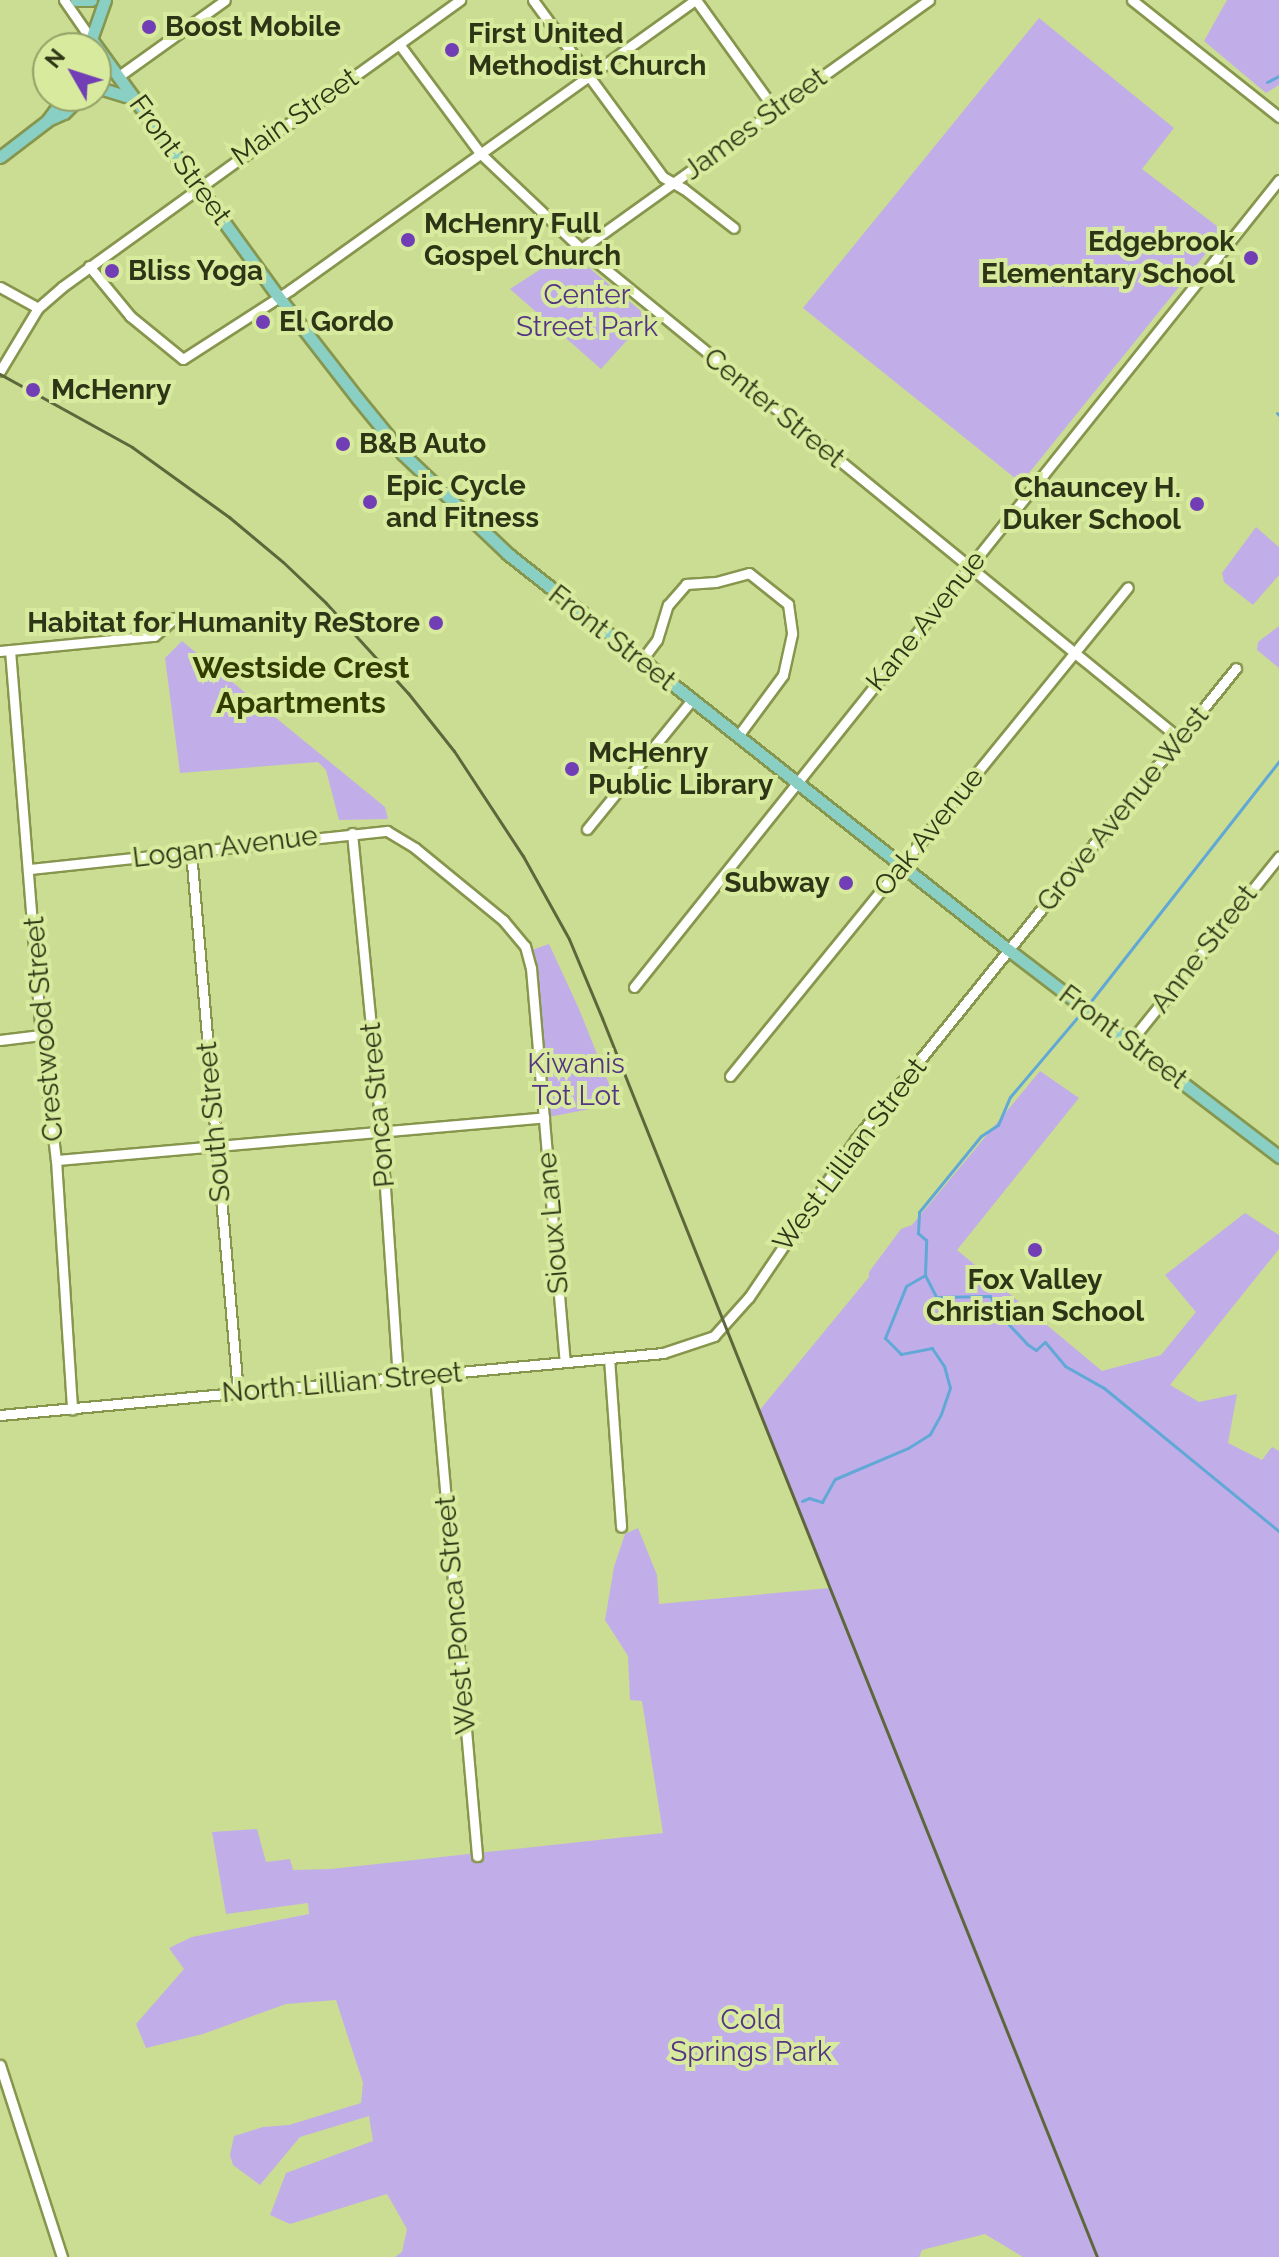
<!DOCTYPE html>
<style>
body{margin:0}
#map{position:relative;width:1279px;height:2257px;overflow:hidden;background:#cbdd92;font-family:Raleway,sans-serif}
div>[style]{position:absolute}
[style*='--x']{left:calc(var(--x)*1px);top:calc(var(--y)*1px);width:calc(var(--w)*1px);rotate:calc(var(--a)*1deg)}
.green>*{inset:0;background:#c1aee9}
.stream>*{height:3px;margin:-1.5px;padding:0 1.5px;transform-origin:1.5px;border-radius:1.5px;background:#62a8d6}
.roads{filter:drop-shadow(2px 0 #87964d) drop-shadow(-2px 0 #87964d) drop-shadow(0 2px #87964d) drop-shadow(0 -2px #87964d)}
.minor>*{height:9px;margin:-4.5px;padding:0 4.5px;transform-origin:4.5px;border-radius:4.5px;background:#fff}
.major>*{height:11px;margin:-5.5px;padding:0 5.5px;transform-origin:5.5px;border-radius:5.5px;background:#89cfc3}
.rail>*{height:3px;margin:-1.5px;padding:0 1.5px;transform-origin:1.5px;border-radius:1.5px;background:#5d673b}
.dots>*{width:22px;height:22px;translate:-50% -50%;box-sizing:border-box;border:4px solid #d8ea9e;border-radius:50%}
span{translate:-50% -50%;white-space:nowrap;text-align:center;line-height:1.15;-webkit-text-stroke:8px #d8ea9e;paint-order:stroke}
.poi-label{font-size:28px;color:#2e3516;font-weight:700}
.left{translate:0 -50%;text-align:left}
.right{translate:-100% -50%;text-align:right}
.street-label{font-size:28px;color:#2e3516}
.park-label{font-size:28px;color:#543583}
.neighbourhood-label{font-size:30px;color:#323c00;font-weight:700}
.north{position:absolute;left:32px;top:32px;width:80px;height:80px;box-sizing:border-box;background:#d8ea9e;border:2px solid #94a268;border-radius:50%;rotate:309deg;font-size:22px;font-weight:700;line-height:32px;text-align:center;color:#2e3516}
.north::after{content:'';display:block;margin:auto;width:28px;height:36px;background:#713eb6;clip-path:polygon(50% 0,100% 100%,50% 72%,0 100%)}
</style>
<div id="map">
<div class="green">
<i style="clip-path:polygon(1227px 0,1279px 0,1279px 85px,1266px 93px,1204px 41px)"></i>
<i style="clip-path:polygon(1039px 18px,1174px 128px,1142px 169px,1226px 233px,1216px 241px,1021px 483px,803px 308px)"></i>
<i style="clip-path:polygon(569px 251px,648px 317px,601px 369px,510px 289px)"></i>
<i style="clip-path:polygon(1256px 527px,1279px 547px,1279px 575px,1253px 605px,1224px 582px,1222px 573px)"></i>
<i style="clip-path:polygon(1279px 626px,1279px 668px,1257px 650px,1258px 642px)"></i>
<i style="clip-path:polygon(182px 641px,385px 807px,388px 819px,339px 820px,326px 770px,318px 762px,180px 773px,165px 658px)"></i>
<i style="clip-path:polygon(549px 944px,579px 1009px,617px 1104px,548px 1117px,532px 950px)"></i>
<i style="clip-path:polygon(1040px 1071px,1079px 1098px,957px 1250px,1102px 1371px,1161px 1355px,1196px 1312px,1165px 1275px,1245px 1213px,1279px 1235px,1279px 1249px,1170px 1385px,1199px 1402px,1237px 1394px,1228px 1443px,1262px 1460px,1272px 1447px,1279px 1451px,1279px 2257px,1023px 2257px,985px 2234px,922px 2250px,919px 2257px,395px 2257px,402px 2252px,407px 2229px,387px 2194px,290px 2224px,270px 2215px,286px 2173px,373px 2141px,369px 2116px,300px 2137px,260px 2185px,233px 2165px,230px 2155px,234px 2136px,263px 2127px,289px 2125px,361px 2103px,363px 2083px,336px 2000px,286px 2004px,203px 2034px,146px 2048px,136px 2024px,184px 1969px,169px 1948px,192px 1937px,309px 1914px,308px 1903px,226px 1914px,212px 1832px,257px 1829px,266px 1862px,290px 1859px,293px 1870px,331px 1869px,663px 1833px,642px 1701px,630px 1700px,628px 1656px,605px 1620px,614px 1567px,625px 1534px,638px 1528px,657px 1575px,659px 1604px,830px 1588px,759px 1411px,869px 1277px,869px 1272px,901px 1229px,912px 1225px)"></i>
</div>
<div class="stream">
<i style="--x:1267;--y:82;--w:13;--a:-27"></i>
<i style="--x:1277;--y:413;--w:3;--a:45"></i>
<i style="--x:1091;--y:1001;--w:305;--a:-51.9"></i>
<i style="--x:925;--y:1275;--w:25;--a:63"></i>
<i style="--x:936;--y:1297;--w:54;--a:-1.1"></i>
<i style="--x:990;--y:1296;--w:23;--a:61"></i>
<i style="--x:1001;--y:1316;--w:38;--a:47"></i>
<i style="--x:1027;--y:1344;--w:11;--a:34"></i>
<i style="--x:1036;--y:1350;--w:12;--a:-42"></i>
<i style="--x:1045;--y:1342;--w:31;--a:50"></i>
<i style="--x:1065;--y:1366;--w:45;--a:29.4"></i>
<i style="--x:1104;--y:1388;--w:226;--a:39.3"></i>
<i style="--x:802;--y:1501;--w:8;--a:-23"></i>
<i style="--x:809;--y:1498;--w:14;--a:17"></i>
<i style="--x:822;--y:1502;--w:26;--a:-61"></i>
<i style="--x:835;--y:1479;--w:79;--a:-23"></i>
<i style="--x:908;--y:1448;--w:26;--a:-32"></i>
<i style="--x:930;--y:1434;--w:23;--a:-61"></i>
<i style="--x:941;--y:1414;--w:28;--a:-71"></i>
<i style="--x:950;--y:1388;--w:23;--a:-105"></i>
<i style="--x:944;--y:1366;--w:22;--a:-124"></i>
<i style="--x:932;--y:1348;--w:32;--a:169"></i>
<i style="--x:901;--y:1354;--w:23;--a:-135"></i>
<i style="--x:885;--y:1338;--w:56;--a:-68"></i>
<i style="--x:906;--y:1286;--w:22;--a:-30"></i>
<i style="--x:925;--y:1275;--w:35;--a:-88"></i>
<i style="--x:926;--y:1240;--w:11;--a:-139"></i>
<i style="--x:918;--y:1233;--w:21;--a:-87"></i>
<i style="--x:919;--y:1212;--w:98;--a:-50.8"></i>
<i style="--x:981;--y:1136;--w:20;--a:-33"></i>
<i style="--x:998;--y:1125;--w:30;--a:-67"></i>
<i style="--x:1010;--y:1097;--w:110;--a:-49.8"></i>
</div>
<div class="roads">
<div class="minor">
<i style="--x:64;--y:0;--w:47;--a:55.3"></i>
<i style="--x:533;--y:0;--w:220;--a:53.7"></i>
<i style="--x:663;--y:177;--w:24;--a:30"></i>
<i style="--x:684;--y:189;--w:63;--a:38"></i>
<i style="--x:696;--y:0;--w:135;--a:54.3"></i>
<i style="--x:1132;--y:0;--w:188;--a:38.5"></i>
<i style="--x:399;--y:44;--w:136;--a:53.4"></i>
<i style="--x:480;--y:153;--w:139;--a:43.5"></i>
<i style="--x:581;--y:249;--w:774;--a:39.28"></i>
<i style="--x:119;--y:76;--w:130;--a:-35.6"></i>
<i style="--x:581;--y:249;--w:428;--a:-35.6"></i>
<i style="--x:89;--y:266;--w:65;--a:50.6"></i>
<i style="--x:130;--y:316;--w:68;--a:39.1"></i>
<i style="--x:183;--y:359;--w:127;--a:-32.8"></i>
<i style="--x:290;--y:290;--w:498;--a:-35.6"></i>
<i style="--x:0;--y:287;--w:43;--a:28.9"></i>
<i style="--x:0;--y:371;--w:74;--a:-58.9"></i>
<i style="--x:38;--y:308;--w:32;--a:-41"></i>
<i style="--x:62;--y:287;--w:491;--a:-35.8"></i>
<i style="--x:10;--y:650;--w:386;--a:85.4"></i>
<i style="--x:41;--y:1035;--w:126;--a:83.2"></i>
<i style="--x:56;--y:1160;--w:250;--a:86.3"></i>
<i style="--x:0;--y:651;--w:155;--a:-5.6"></i>
<i style="--x:154;--y:636;--w:28;--a:-41"></i>
<i style="--x:641;--y:661;--w:26;--a:-53"></i>
<i style="--x:657;--y:640;--w:37;--a:-73"></i>
<i style="--x:668;--y:605;--w:28;--a:-49"></i>
<i style="--x:686;--y:584;--w:30;--a:-4"></i>
<i style="--x:716;--y:582;--w:34;--a:-15"></i>
<i style="--x:749;--y:573;--w:50;--a:38.5"></i>
<i style="--x:788;--y:604;--w:30;--a:82"></i>
<i style="--x:792;--y:634;--w:42;--a:102.4"></i>
<i style="--x:783;--y:675;--w:76;--a:126.4"></i>
<i style="--x:587;--y:829;--w:165;--a:-50.9"></i>
<i style="--x:352;--y:833;--w:297;--a:84.4"></i>
<i style="--x:381;--y:1129;--w:249;--a:86.1"></i>
<i style="--x:191;--y:852;--w:542;--a:85.03"></i>
<i style="--x:30;--y:869;--w:359;--a:-6.1"></i>
<i style="--x:387;--y:831;--w:33;--a:31"></i>
<i style="--x:415;--y:848;--w:114;--a:39.3"></i>
<i style="--x:503;--y:920;--w:34;--a:50"></i>
<i style="--x:525;--y:946;--w:23;--a:75"></i>
<i style="--x:531;--y:968;--w:394;--a:85.1"></i>
<i style="--x:634;--y:987;--w:1033;--a:-51.37"></i>
<i style="--x:0;--y:1040;--w:41;--a:-7"></i>
<i style="--x:1130;--y:1042;--w:238;--a:-51.2"></i>
<i style="--x:730;--y:1076;--w:630;--a:-50.86"></i>
<i style="--x:56;--y:1160;--w:490;--a:-5"></i>
<i style="--x:609;--y:1358;--w:169;--a:85.9"></i>
<i style="--x:435;--y:1375;--w:483;--a:85"></i>
<i style="--x:0;--y:1415;--w:666;--a:-5.34"></i>
<i style="--x:663;--y:1353;--w:54;--a:-18.4"></i>
<i style="--x:714;--y:1336;--w:52;--a:-48.1"></i>
<i style="--x:749;--y:1297;--w:191;--a:-55.9"></i>
<i style="--x:856;--y:1139;--w:605;--a:-51.1"></i>
<i style="--x:0;--y:2065;--w:202;--a:72.1"></i>
</div>
<div class="major">
<i style="--x:76;--y:0;--w:15;--a:0"></i>
<i style="--x:91;--y:39;--w:318;--a:54"></i>
<i style="--x:278;--y:296;--w:130;--a:52.2"></i>
<i style="--x:358;--y:399;--w:71;--a:50.7"></i>
<i style="--x:403;--y:454;--w:145;--a:43.6"></i>
<i style="--x:508;--y:554;--w:640;--a:38.34"></i>
<i style="--x:1010;--y:951;--w:339;--a:37.4"></i>
<i style="--x:88;--y:48;--w:51;--a:-70.5"></i>
<i style="--x:96;--y:87;--w:41;--a:17.1"></i>
<i style="--x:48;--y:120;--w:17;--a:-24"></i>
<i style="--x:64;--y:113;--w:24;--a:-45"></i>
<i style="--x:0;--y:157;--w:59;--a:-37.5"></i>
<i style="--x:47;--y:121;--w:31;--a:-54"></i>
</div>
</div>
<div class="rail">
<i style="--x:0;--y:374;--w:151;--a:28.9"></i>
<i style="--x:132;--y:447;--w:120;--a:35.8"></i>
<i style="--x:229;--y:517;--w:70;--a:39.8"></i>
<i style="--x:283;--y:562;--w:59;--a:43.6"></i>
<i style="--x:326;--y:603;--w:122;--a:47.7"></i>
<i style="--x:408;--y:693;--w:74;--a:51.6"></i>
<i style="--x:454;--y:751;--w:126;--a:56.7"></i>
<i style="--x:523;--y:856;--w:95;--a:61"></i>
<i style="--x:569;--y:939;--w:86;--a:67.3"></i>
<i style="--x:602;--y:1018;--w:1334;--a:68.22"></i>
</div>
<div class="dots">
<i style="left:149px;top:27px;background:#713eb6"></i>
<i style="left:452px;top:50px;background:#713eb6"></i>
<i style="left:408px;top:240px;background:#713eb6"></i>
<i style="left:1251px;top:258px;background:#713eb6"></i>
<i style="left:112px;top:271px;background:#713eb6"></i>
<i style="left:263px;top:322px;background:#713eb6"></i>
<i style="left:33px;top:390px;background:#713eb6"></i>
<i style="left:343px;top:444px;background:#713eb6"></i>
<i style="left:370px;top:502px;background:#713eb6"></i>
<i style="left:1197px;top:504px;background:#713eb6"></i>
<i style="left:436px;top:623px;background:#713eb6"></i>
<i style="left:572px;top:769px;background:#713eb6"></i>
<i style="left:846px;top:883px;background:#713eb6"></i>
<i style="left:1035px;top:1250px;background:#713eb6"></i>
</div>
<div class="poi-label">
<span class="left" style="left:165px;top:27px">Boost Mobile</span>
<span class="left" style="left:468px;top:50px">First United<br>Methodist Church</span>
<span class="left" style="left:424px;top:240px">McHenry Full<br>Gospel Church</span>
<span class="right" style="left:1235px;top:258px">Edgebrook<br>Elementary School</span>
<span class="left" style="left:128px;top:271px">Bliss Yoga</span>
<span class="left" style="left:279px;top:322px">El Gordo</span>
<span class="left" style="left:51px;top:390px">McHenry</span>
<span class="left" style="left:359px;top:444px">B&amp;B Auto</span>
<span class="left" style="left:386px;top:502px">Epic Cycle<br>and Fitness</span>
<span class="right" style="left:1181px;top:504px">Chauncey H.<br>Duker School</span>
<span class="right" style="left:420px;top:623px">Habitat for Humanity ReStore</span>
<span class="left" style="left:588px;top:769px">McHenry<br>Public Library</span>
<span class="right" style="left:830px;top:883px">Subway</span>
<span style="left:1035px;top:1296px">Fox Valley<br>Christian School</span>
</div>
<div class="street-label">
<span style="left:295px;top:117px;rotate:-35deg">Main Street</span>
<span style="left:755px;top:124px;rotate:-36deg">James Street</span>
<span style="left:180px;top:160px;rotate:54deg">Front Street</span>
<span style="left:774px;top:408px;rotate:39deg">Center Street</span>
<span style="left:926px;top:621px;rotate:-51deg">Kane Avenue</span>
<span style="left:612px;top:638px;rotate:38deg">Front Street</span>
<span style="left:1123px;top:809px;rotate:-51deg">Grove Avenue West</span>
<span style="left:929px;top:832px;rotate:-51deg">Oak Avenue</span>
<span style="left:225px;top:847px;rotate:-7deg">Logan Avenue</span>
<span style="left:1204px;top:949px;rotate:-52deg">Anne Street</span>
<span style="left:44px;top:1029px;rotate:-95deg">Crestwood Street</span>
<span style="left:1123px;top:1037px;rotate:37deg">Front Street</span>
<span style="left:378px;top:1105px;rotate:-95deg">Ponca Street</span>
<span style="left:214px;top:1122px;rotate:-95deg">South Street</span>
<span style="left:850px;top:1155px;rotate:-53deg">West Lillian Street</span>
<span style="left:553px;top:1223px;rotate:-95deg">Sioux Lane</span>
<span style="left:342px;top:1383px;rotate:-5deg">North Lillian Street</span>
<span style="left:456px;top:1615px;rotate:-95deg">West Ponca Street</span>
</div>
<div class="park-label">
<span style="left:587px;top:311px">Center<br>Street Park</span>
<span style="left:576px;top:1080px">Kiwanis<br>Tot Lot</span>
<span style="left:751px;top:2036px">Cold<br>Springs Park</span>
</div>
<div class="neighbourhood-label">
<span style="left:301px;top:685px">Westside Crest<br>Apartments</span>
</div>
<div class="north">N</div>
</div>
